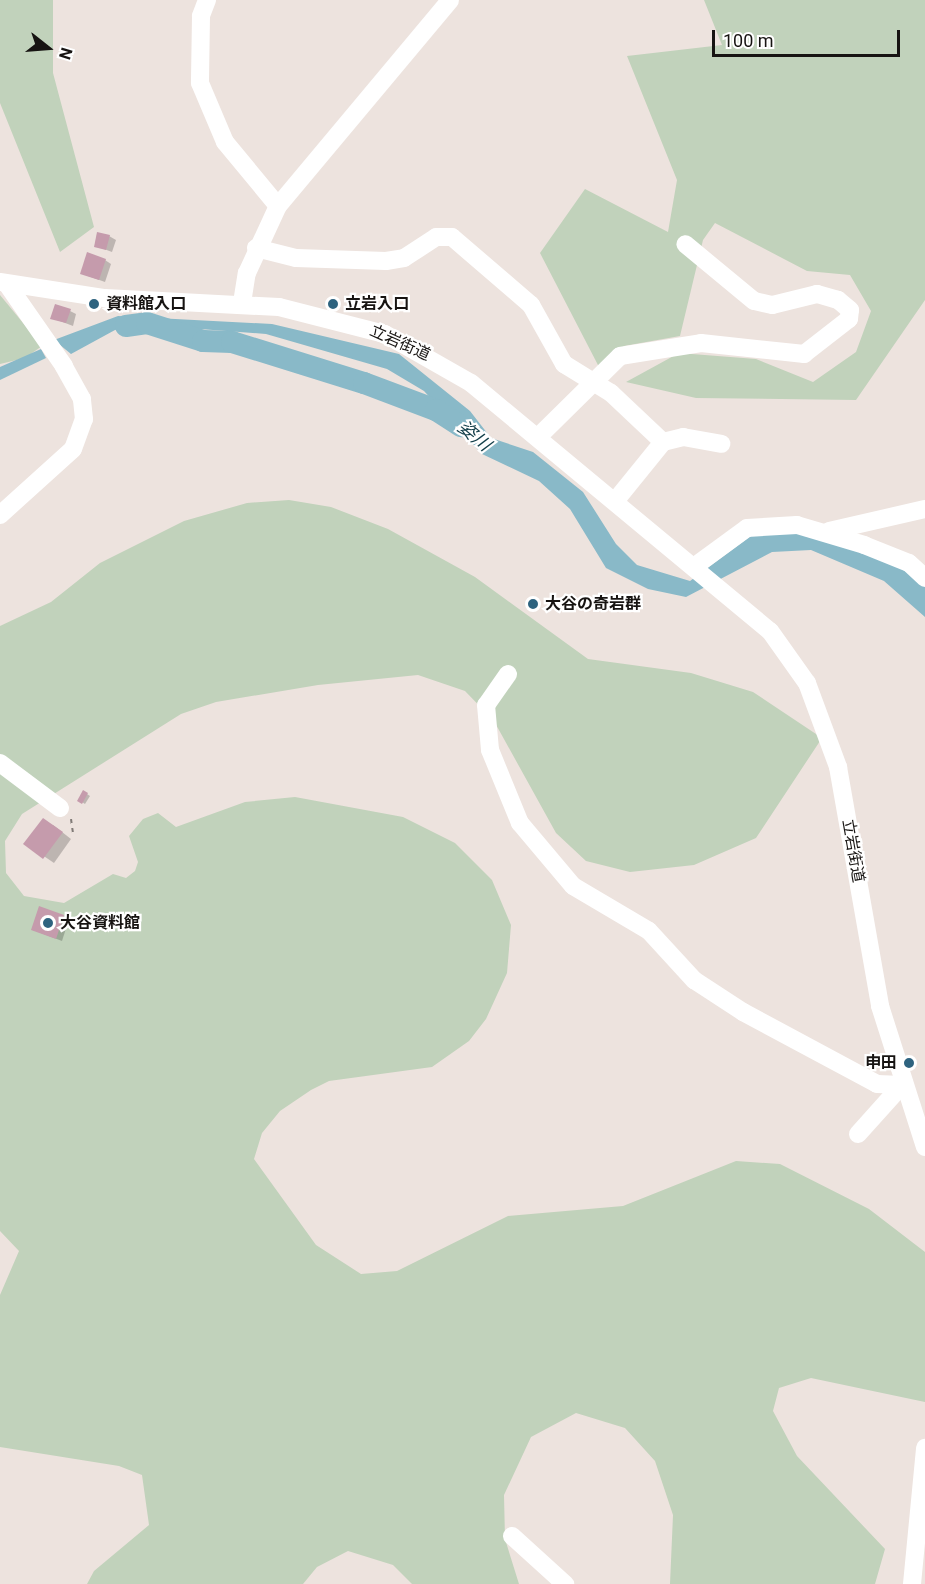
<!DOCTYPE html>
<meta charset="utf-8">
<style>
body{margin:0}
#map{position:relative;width:925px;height:1584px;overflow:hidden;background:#ede3de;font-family:Roboto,"Noto Sans JP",sans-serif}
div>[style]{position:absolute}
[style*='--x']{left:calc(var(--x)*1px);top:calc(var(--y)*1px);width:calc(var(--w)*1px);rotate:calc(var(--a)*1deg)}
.green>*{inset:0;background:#c1d2bb}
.water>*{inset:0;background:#89b9c8}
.shadow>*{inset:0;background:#0003}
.river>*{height:22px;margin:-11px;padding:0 11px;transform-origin:11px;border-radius:11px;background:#89b9c8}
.building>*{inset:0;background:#c59bac}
.path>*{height:2px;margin-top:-1px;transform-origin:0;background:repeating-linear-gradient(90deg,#817b77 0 4.5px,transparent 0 9px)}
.minor>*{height:18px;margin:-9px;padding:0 9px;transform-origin:9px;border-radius:9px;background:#fff}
.dots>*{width:16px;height:16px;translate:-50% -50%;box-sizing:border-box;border:3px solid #fff;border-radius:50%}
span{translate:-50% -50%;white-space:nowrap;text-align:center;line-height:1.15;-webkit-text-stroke:4.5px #fff;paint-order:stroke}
.poi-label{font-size:16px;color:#171412;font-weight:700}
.left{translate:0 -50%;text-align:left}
.right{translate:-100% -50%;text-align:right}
.street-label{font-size:16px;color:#171412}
.water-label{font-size:18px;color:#123e49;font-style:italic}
.north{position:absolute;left:18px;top:18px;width:60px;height:60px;-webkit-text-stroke:4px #fff;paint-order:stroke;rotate:107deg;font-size:16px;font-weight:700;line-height:24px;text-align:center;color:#171412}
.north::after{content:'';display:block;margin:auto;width:21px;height:27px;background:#171412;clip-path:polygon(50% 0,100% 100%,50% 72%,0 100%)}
.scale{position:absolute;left:712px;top:30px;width:188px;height:27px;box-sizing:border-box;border:3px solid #171412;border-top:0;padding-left:8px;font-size:18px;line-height:21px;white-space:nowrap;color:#171412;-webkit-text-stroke:4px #fff;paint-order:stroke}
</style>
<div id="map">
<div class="green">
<i style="clip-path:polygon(0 0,53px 0,53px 73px,94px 227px,60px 252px,0 103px)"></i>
<i style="clip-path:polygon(704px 0,925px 0,925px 300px,856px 400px,696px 398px,626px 382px,679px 353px,756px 359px,813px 382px,856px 352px,871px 311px,850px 275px,807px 271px,715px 223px,703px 240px,680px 336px,624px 346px,599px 367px,540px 253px,585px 189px,668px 232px,677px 180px,627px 56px,722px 45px)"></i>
<i style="clip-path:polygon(0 295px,42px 346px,25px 358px,0 364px)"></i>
<i style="clip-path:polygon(289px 500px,331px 507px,388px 529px,475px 577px,588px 659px,691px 673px,753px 692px,822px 738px,756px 838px,694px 865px,630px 872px,586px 861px,556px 833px,494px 721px,465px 691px,418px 675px,318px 685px,216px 702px,181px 714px,22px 814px,5px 841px,6px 873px,24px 896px,64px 903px,113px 874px,126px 878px,135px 871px,138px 862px,129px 836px,143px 819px,158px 813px,176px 827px,245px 802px,295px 797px,403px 817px,455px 843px,492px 880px,511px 925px,507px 973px,486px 1019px,469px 1041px,432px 1067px,329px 1081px,311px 1090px,280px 1111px,262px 1133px,254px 1159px,316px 1245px,361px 1274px,397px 1271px,508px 1216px,623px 1206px,736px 1161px,780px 1164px,869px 1209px,925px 1252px,925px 1402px,811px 1378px,779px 1388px,773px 1411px,797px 1456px,885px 1549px,875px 1584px,670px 1584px,673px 1515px,655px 1461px,625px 1428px,576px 1413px,531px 1437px,504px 1495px,505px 1539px,519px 1584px,412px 1584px,393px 1565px,348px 1551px,317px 1567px,303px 1584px,87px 1584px,94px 1571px,149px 1525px,142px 1475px,119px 1466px,0 1447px,0 1295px,19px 1251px,0 1231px,0 626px,51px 602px,100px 563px,184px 521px,247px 503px)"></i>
</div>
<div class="water">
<i style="clip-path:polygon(118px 316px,272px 324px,399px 354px,470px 411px,491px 438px,533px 452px,583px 492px,616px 544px,637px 565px,690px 581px,752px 535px,805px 532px,898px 563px,925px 586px,925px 617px,884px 581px,811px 550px,772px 552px,686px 597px,648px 589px,606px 568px,570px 509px,539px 481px,482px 454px,424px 391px,387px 369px,266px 334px,147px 325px,115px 330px,71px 354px,54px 340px)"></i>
<i style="clip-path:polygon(41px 349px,46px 358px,0 380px,0 367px)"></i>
</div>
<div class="shadow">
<i style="clip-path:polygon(109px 236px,116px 240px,112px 252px,96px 246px)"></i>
<i style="clip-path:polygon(105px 260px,111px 264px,105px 282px,88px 276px)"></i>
<i style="clip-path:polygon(70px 311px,76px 314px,73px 326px,52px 318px)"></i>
<i style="clip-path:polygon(84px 792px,90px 796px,85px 804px,79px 800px)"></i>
<i style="clip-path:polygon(53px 825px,71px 839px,54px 863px,26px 844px)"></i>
<i style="clip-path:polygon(63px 916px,69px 919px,62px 941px,33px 930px)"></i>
</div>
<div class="river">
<i style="--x:126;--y:326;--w:21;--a:-8"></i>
<i style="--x:147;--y:323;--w:59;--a:17.8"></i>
<i style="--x:203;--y:341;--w:29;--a:2"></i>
<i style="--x:232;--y:342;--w:138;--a:17.3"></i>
<i style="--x:364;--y:383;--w:77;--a:20.6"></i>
<i style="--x:436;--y:410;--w:30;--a:33"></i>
</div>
<div class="building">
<i style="clip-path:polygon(97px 232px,110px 235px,106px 250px,94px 247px)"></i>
<i style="clip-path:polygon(87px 252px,106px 259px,99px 280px,80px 274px)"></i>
<i style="clip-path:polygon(55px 304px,71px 309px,66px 323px,50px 319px)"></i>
<i style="clip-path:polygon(83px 790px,88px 793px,82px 804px,77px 801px)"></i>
<i style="clip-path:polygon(43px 818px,63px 832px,43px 859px,23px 844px)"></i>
<i style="clip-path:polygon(39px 906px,64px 915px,56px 939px,31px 930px)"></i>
</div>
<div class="path">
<i style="--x:71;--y:819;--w:14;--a:82"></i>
</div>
<div class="minor">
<i style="--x:207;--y:0;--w:17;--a:111"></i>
<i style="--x:201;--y:16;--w:67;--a:90.9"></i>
<i style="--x:200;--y:83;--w:64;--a:67"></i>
<i style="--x:225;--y:142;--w:83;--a:50.4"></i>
<i style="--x:256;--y:248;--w:41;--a:14"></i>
<i style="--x:296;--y:258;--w:90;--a:1.9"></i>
<i style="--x:386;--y:261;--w:18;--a:-9"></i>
<i style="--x:404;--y:258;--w:38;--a:-33"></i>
<i style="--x:436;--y:237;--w:16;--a:0"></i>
<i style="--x:452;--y:237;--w:104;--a:40.7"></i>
<i style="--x:531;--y:305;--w:68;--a:60.8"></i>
<i style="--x:564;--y:364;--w:55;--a:31.7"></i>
<i style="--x:611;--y:393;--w:71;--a:43.3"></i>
<i style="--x:0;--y:282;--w:106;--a:8.7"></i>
<i style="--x:105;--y:298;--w:174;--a:3"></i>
<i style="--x:279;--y:307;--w:109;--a:14.3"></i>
<i style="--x:385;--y:334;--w:99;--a:29.7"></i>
<i style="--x:471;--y:383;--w:388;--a:39.7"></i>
<i style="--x:770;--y:631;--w:64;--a:54.6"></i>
<i style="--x:807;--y:683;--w:90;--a:69.7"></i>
<i style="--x:838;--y:767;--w:243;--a:80"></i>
<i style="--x:880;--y:1006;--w:148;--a:72.3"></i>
<i style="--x:242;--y:303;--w:30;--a:-81"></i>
<i style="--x:247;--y:273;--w:74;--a:-65.2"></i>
<i style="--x:278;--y:206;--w:268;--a:-50.1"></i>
<i style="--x:538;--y:437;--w:115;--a:-44.6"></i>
<i style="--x:620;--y:356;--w:82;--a:-9.1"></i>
<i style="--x:701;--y:343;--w:104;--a:6.1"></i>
<i style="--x:804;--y:354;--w:57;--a:-37.9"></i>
<i style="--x:849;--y:319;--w:9;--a:-84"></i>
<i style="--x:850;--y:310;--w:16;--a:-140"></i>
<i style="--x:838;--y:300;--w:22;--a:-164"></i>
<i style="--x:817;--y:294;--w:46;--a:166.3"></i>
<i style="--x:772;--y:305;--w:18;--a:-167"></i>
<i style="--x:754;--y:301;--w:89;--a:-140.4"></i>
<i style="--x:616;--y:500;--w:75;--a:-51"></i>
<i style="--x:663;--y:442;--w:21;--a:-14"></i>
<i style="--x:683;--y:437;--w:39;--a:10"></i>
<i style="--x:0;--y:515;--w:98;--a:-42.1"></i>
<i style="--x:73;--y:449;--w:32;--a:-70"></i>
<i style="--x:84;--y:419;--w:20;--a:-96"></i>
<i style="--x:82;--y:399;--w:38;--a:-119"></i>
<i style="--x:64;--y:366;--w:100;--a:-124.8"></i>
<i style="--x:829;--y:531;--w:98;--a:-12.9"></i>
<i style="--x:695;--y:566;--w:64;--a:-36.2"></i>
<i style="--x:747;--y:528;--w:50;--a:-3.4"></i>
<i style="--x:797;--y:525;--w:70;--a:16.6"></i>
<i style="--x:864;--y:545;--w:48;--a:21.8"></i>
<i style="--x:909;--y:563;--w:22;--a:43"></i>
<i style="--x:508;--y:674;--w:38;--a:125"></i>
<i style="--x:486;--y:705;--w:45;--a:84.9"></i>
<i style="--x:490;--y:750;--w:79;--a:67.7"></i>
<i style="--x:520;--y:823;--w:82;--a:49.9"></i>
<i style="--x:573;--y:886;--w:88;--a:30.6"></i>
<i style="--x:649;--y:931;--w:67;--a:47.4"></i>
<i style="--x:694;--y:980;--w:59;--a:33.1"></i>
<i style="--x:743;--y:1012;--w:152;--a:28.2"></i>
<i style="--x:877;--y:1084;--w:25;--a:2"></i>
<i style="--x:0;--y:763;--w:75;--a:36.9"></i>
<i style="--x:858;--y:1134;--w:66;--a:-48.1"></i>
<i style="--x:512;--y:1536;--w:72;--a:42.2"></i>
<i style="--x:912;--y:1584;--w:137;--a:-84.5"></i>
</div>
<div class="dots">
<i style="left:94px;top:304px;background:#2e637f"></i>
<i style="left:333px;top:304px;background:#2e637f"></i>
<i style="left:533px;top:604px;background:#2e637f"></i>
<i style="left:48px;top:923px;background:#2e637f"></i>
<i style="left:909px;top:1063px;background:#2e637f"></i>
</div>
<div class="poi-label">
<span class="left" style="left:106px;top:304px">資料館入口</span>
<span class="left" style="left:345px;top:304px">立岩入口</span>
<span class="left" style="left:545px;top:604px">大谷の奇岩群</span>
<span class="left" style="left:60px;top:923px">大谷資料館</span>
<span class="right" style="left:897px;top:1063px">申田</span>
</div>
<div class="street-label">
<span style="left:400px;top:343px;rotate:24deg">立岩街道</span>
<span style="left:853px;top:851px;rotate:80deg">立岩街道</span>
</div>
<div class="water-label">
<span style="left:474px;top:436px;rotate:39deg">姿川</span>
</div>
<div class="north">N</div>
<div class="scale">100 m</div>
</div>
